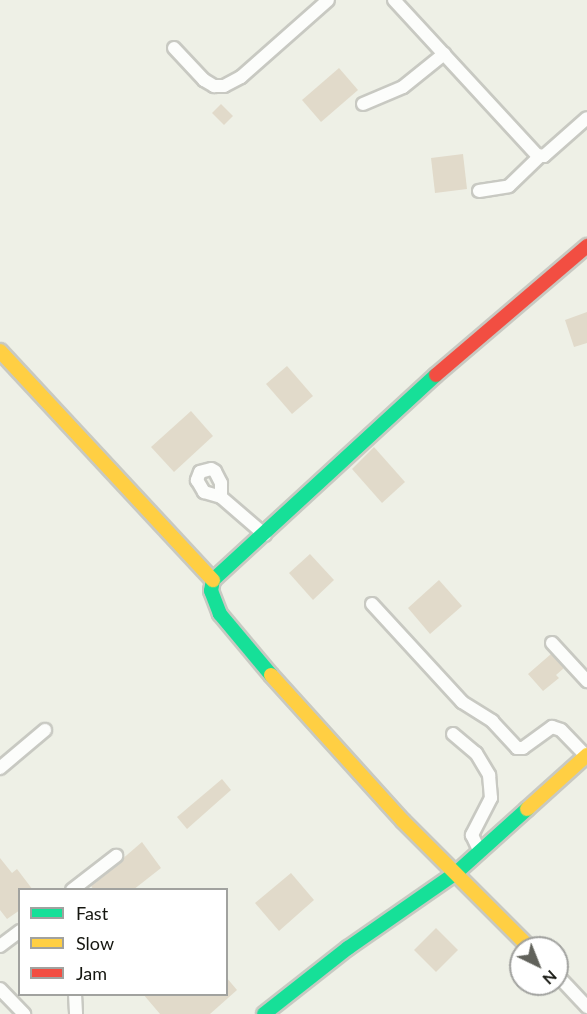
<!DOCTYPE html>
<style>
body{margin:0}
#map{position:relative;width:587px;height:1014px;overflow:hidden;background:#eef0e6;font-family:Lato,sans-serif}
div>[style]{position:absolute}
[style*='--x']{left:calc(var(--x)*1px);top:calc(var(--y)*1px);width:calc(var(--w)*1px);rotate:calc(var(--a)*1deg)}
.building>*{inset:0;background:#e1daca}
.roads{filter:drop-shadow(2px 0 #c8c9c2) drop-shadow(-2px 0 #c8c9c2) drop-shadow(0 2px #c8c9c2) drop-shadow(0 -2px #c8c9c2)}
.street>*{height:12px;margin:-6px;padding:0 6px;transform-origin:6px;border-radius:6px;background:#fcfdfb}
.fast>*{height:14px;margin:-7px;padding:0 7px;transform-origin:7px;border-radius:7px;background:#16e098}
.slow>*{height:14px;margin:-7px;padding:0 7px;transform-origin:7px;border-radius:7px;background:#ffcf43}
.jam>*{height:14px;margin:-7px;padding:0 7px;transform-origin:7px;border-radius:7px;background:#f24e42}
span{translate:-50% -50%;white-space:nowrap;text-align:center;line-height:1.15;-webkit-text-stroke:4.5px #fff;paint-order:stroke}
.legend{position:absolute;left:18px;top:888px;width:210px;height:108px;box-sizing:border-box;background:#fff;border:2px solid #a1a29f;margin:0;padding:8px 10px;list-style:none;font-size:18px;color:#151610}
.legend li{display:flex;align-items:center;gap:12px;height:30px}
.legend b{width:30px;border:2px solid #a1a29f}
.north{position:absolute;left:509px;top:936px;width:60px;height:60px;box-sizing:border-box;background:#fff;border:2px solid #a1a29f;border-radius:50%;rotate:137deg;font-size:16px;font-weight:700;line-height:24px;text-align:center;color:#151610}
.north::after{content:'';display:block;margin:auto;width:21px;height:27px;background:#61625b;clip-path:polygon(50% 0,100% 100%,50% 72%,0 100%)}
</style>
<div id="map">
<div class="building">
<i style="clip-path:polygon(339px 68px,358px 90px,321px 122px,302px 100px)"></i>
<i style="clip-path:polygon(221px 104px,233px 116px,224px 125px,212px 113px)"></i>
<i style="clip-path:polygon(463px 154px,467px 189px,435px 193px,431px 158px)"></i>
<i style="clip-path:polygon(587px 312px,587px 343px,574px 347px,565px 320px)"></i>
<i style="clip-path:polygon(287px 366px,313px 396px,292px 414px,266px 384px)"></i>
<i style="clip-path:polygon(191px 411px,213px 436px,174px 472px,151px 447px)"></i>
<i style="clip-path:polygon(374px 447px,405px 482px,382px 503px,352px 469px)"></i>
<i style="clip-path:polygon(310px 554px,334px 580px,313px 600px,289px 573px)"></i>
<i style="clip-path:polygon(439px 580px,462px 606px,430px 634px,408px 608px)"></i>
<i style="clip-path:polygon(551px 654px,564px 668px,556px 675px,559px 678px,543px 691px,528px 674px)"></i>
<i style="clip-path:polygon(222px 779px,231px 790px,187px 829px,177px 817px)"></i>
<i style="clip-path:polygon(142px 842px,161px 868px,133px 890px,94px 890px,91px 886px)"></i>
<i style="clip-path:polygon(0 858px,12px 873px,17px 869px,33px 890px,20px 890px,20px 910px,7px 919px,0 910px)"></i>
<i style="clip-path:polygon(291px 873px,314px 900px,279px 931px,255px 903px)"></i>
<i style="clip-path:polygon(436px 928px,458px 950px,436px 972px,414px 950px)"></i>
<i style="clip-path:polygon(226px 977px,237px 990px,210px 1014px,160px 1014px,143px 994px,226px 994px)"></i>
</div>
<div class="roads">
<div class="street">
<i style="--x:394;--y:0;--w:211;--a:47.3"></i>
<i style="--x:537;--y:155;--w:7;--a:8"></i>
<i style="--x:544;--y:156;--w:57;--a:-41.5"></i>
<i style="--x:174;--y:48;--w:44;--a:46.8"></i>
<i style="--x:204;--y:80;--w:12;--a:31"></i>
<i style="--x:214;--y:86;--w:10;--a:0"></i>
<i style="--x:224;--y:86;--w:19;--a:-28"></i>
<i style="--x:241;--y:77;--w:116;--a:-41.5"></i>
<i style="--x:363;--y:104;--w:43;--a:-23"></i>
<i style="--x:403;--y:87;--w:53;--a:-38.8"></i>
<i style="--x:479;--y:191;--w:30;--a:-9"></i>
<i style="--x:509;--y:186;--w:43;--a:-44.1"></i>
<i style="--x:221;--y:497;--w:14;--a:-90"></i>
<i style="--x:221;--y:483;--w:13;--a:-117"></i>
<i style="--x:215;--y:471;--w:4;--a:-153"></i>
<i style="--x:211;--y:469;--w:11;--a:165"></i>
<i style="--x:200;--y:472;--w:9;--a:111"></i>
<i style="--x:197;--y:480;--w:14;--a:60"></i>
<i style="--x:204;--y:492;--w:18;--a:16"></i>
<i style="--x:221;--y:497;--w:58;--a:40.8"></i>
<i style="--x:372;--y:604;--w:133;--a:47.4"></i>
<i style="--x:462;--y:702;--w:36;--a:32"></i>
<i style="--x:492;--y:721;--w:37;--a:47"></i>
<i style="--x:517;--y:748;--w:6;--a:0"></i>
<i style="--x:523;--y:748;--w:36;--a:-36"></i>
<i style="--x:552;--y:727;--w:9;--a:18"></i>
<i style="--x:561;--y:730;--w:36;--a:46"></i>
<i style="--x:552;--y:643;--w:52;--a:47.4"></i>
<i style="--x:453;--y:734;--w:30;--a:40"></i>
<i style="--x:476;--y:753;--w:26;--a:59"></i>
<i style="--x:489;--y:775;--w:23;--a:85"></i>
<i style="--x:491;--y:798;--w:42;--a:117.2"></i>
<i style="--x:472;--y:835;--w:19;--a:65"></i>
<i style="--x:0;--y:768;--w:59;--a:-40.2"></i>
<i style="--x:72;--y:890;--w:56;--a:-37.7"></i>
<i style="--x:0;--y:946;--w:25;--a:-37"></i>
<i style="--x:557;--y:975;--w:44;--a:46.8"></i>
<i style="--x:0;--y:989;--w:35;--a:46"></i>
<i style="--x:75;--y:994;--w:20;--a:87"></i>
</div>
<div class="fast">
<i style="--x:271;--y:675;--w:80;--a:-129.9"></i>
<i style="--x:220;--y:614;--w:25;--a:-111"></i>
<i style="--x:211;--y:591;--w:11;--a:-80"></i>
<i style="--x:213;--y:580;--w:303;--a:-42.6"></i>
<i style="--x:264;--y:1014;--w:107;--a:-38.2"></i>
<i style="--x:348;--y:948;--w:131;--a:-34.8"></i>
<i style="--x:456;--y:873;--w:96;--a:-42"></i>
</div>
<div class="slow">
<i style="--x:0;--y:351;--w:313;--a:47.1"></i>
<i style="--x:271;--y:675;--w:197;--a:47.9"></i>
<i style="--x:403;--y:821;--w:180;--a:45"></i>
<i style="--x:527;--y:809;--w:81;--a:-42"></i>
</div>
<div class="jam">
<i style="--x:436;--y:375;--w:199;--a:-40.5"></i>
</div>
</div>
<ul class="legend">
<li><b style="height:8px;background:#16e098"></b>Fast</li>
<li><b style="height:8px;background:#ffcf43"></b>Slow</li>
<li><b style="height:8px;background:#f24e42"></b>Jam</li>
</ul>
<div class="north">N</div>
</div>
